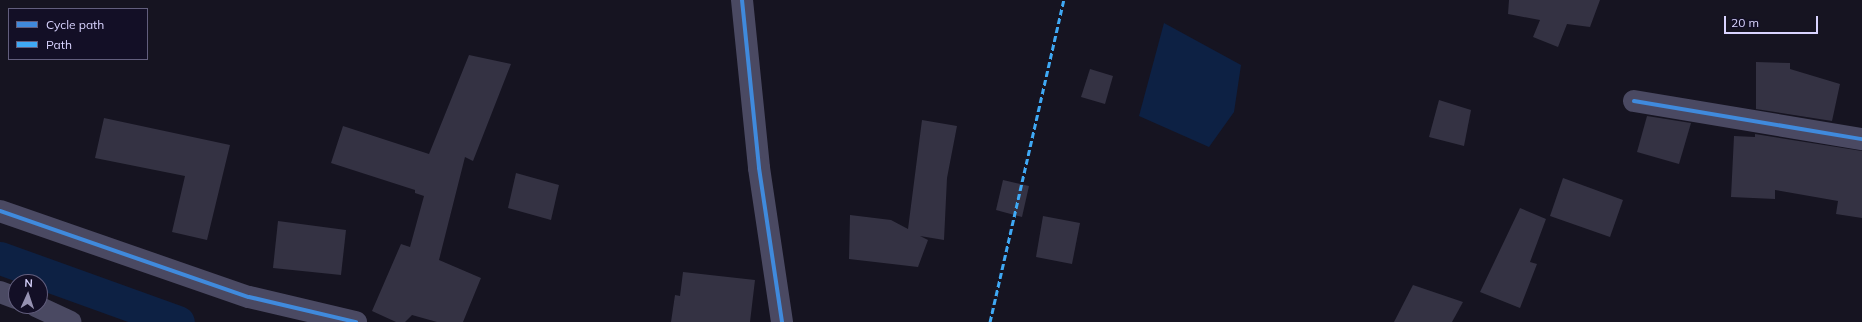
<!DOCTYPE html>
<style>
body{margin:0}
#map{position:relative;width:1862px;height:322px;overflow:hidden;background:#161421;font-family:Mulish,sans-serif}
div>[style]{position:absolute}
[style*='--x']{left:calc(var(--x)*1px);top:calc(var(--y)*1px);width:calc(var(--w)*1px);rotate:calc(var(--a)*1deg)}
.water>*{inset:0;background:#0d2144}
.canal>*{height:33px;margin:-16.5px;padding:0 16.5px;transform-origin:16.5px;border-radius:16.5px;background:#0d2144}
.building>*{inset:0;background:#343243}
.street>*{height:22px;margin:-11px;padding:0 11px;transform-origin:11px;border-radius:11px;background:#4a4962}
.quiet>*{height:3px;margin-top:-1.5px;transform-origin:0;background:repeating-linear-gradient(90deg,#3fa9f5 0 6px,transparent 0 9px)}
.cycleway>*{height:4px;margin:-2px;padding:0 2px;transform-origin:2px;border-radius:2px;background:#408adc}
span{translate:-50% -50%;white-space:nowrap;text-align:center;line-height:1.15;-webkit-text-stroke:3.5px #130f26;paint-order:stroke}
.legend{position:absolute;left:8px;top:8px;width:140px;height:52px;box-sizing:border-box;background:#130f26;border:1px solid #625e7d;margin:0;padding:5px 7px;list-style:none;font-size:12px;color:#d9d4ff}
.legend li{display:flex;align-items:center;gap:8px;height:20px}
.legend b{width:20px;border:1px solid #625e7d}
.north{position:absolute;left:8px;top:274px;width:40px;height:40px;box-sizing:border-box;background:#130f26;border:1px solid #625e7d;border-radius:50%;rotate:3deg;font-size:11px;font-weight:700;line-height:16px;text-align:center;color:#d9d4ff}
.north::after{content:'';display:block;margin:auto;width:14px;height:18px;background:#9591b1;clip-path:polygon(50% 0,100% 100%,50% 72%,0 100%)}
.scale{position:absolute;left:1724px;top:16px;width:94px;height:18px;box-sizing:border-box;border:2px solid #d9d4ff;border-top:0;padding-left:5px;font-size:12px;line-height:14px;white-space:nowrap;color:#d9d4ff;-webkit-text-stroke:3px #130f26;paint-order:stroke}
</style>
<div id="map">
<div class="water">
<i style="clip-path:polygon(1164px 23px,1241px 65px,1234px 112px,1209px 147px,1139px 116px)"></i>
</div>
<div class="canal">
<i style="--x:0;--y:258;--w:189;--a:19.8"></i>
</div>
<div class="building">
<i style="clip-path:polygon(1509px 0,1600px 0,1590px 27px,1567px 24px,1558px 47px,1533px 37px,1540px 20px,1508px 14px)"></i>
<i style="clip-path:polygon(469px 55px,511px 64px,473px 161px,465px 157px,439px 260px,481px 278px,463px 322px,437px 322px,412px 315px,405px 322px,396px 322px,372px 311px,401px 244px,410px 247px,424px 196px,415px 193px,415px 190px,331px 163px,343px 126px,429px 154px)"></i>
<i style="clip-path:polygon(1756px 62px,1790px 63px,1790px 69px,1840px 84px,1832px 121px,1756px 109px)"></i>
<i style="clip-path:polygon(1090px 69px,1113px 76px,1105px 104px,1081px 97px)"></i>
<i style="clip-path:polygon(1439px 100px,1471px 110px,1464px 146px,1429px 137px)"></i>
<i style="clip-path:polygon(1647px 116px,1691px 123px,1679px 164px,1637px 152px)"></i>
<i style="clip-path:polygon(104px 118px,230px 145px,207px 240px,172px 232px,185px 176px,95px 158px)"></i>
<i style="clip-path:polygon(922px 120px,957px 126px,947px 178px,944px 240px,920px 236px,928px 240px,918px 267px,849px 259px,850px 215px,891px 220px,908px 229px)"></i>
<i style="clip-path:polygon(1755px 134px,1862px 151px,1862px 218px,1836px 214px,1838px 201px,1775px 190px,1775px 199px,1731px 197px,1734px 136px,1755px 137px)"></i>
<i style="clip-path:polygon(516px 173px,559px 185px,551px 220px,508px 208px)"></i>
<i style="clip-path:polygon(1563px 178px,1623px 200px,1610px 237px,1550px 216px)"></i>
<i style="clip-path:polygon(1003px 180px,1029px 186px,1022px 217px,996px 210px)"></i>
<i style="clip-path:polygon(1520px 208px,1546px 219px,1530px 262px,1537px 264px,1520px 308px,1480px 292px)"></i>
<i style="clip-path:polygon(1043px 216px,1080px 223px,1072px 264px,1036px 257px)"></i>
<i style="clip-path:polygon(278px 221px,346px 230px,341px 275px,273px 268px)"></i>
<i style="clip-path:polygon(683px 272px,755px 280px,750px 322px,671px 322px,675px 295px,680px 296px)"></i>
<i style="clip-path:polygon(1413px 285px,1463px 302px,1452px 322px,1394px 322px)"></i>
</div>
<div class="street">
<i style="--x:742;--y:0;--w:169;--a:84.2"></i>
<i style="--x:759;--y:168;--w:156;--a:81.5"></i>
<i style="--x:1634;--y:101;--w:231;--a:9.5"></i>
<i style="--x:0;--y:211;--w:263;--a:19.1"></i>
<i style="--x:249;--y:297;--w:110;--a:13.2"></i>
<i style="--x:0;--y:292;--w:17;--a:21"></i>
<i style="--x:36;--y:306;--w:38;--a:25"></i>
</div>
<div class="quiet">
<i style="--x:990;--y:322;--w:330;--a:-77.1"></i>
</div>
<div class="cycleway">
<i style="--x:742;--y:0;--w:169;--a:84.2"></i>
<i style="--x:759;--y:168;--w:156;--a:81.5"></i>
<i style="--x:1634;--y:101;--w:231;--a:9.5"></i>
<i style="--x:0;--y:211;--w:263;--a:19.1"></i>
<i style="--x:249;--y:297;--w:110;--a:13.2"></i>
</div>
<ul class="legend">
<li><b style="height:5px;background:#408adc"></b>Cycle path</li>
<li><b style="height:5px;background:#3fa9f5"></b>Path</li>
</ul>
<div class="north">N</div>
<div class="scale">20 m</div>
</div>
